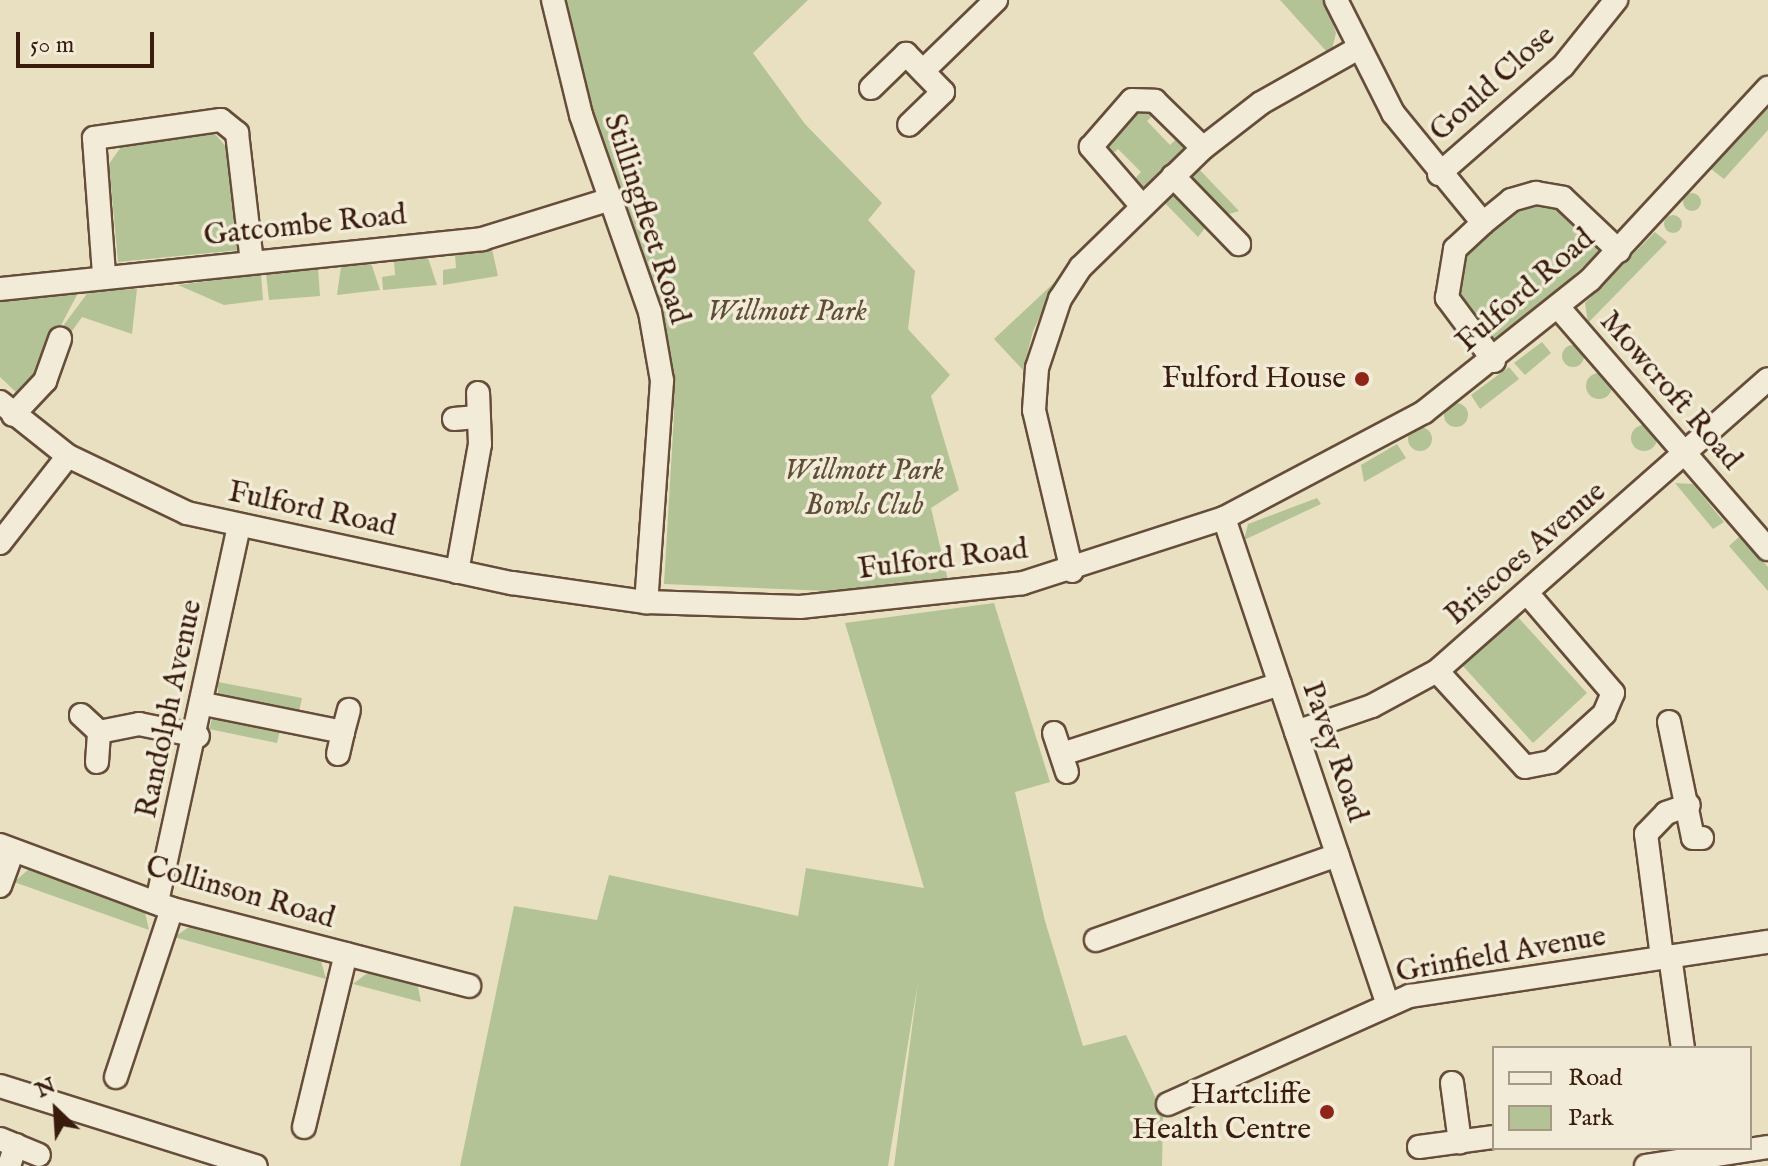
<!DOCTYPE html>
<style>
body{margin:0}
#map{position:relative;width:1768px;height:1166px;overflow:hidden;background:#e9e0c1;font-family:"IM FELL English",serif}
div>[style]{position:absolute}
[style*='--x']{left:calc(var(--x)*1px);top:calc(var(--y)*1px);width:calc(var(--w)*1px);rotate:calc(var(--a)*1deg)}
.green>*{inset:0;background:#b3c395}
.round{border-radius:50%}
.roads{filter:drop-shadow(2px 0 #664d3a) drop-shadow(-2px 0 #664d3a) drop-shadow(0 2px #664d3a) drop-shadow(0 -2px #664d3a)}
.minor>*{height:22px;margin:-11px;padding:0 11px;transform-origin:11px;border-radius:11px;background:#f1ebd7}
.dots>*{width:22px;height:22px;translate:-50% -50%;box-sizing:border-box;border:4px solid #f1ebd7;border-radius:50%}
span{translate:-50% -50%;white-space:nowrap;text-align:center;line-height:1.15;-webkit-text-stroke:7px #f1ebd7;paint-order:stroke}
.street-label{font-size:30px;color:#3a1c0d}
.park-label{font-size:30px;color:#5e4e36;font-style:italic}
.poi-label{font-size:30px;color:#3a1c0d}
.right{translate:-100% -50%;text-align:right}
.legend{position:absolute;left:1492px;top:1046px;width:260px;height:104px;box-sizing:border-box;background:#f1ebd7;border:2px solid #a89886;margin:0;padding:10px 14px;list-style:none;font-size:24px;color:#3a1c0d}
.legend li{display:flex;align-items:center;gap:16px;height:40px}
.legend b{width:40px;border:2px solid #a89886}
.north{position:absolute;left:16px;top:1070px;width:80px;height:80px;-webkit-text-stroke:6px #f1ebd7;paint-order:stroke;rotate:335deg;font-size:22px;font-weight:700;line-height:32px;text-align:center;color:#3a1c0d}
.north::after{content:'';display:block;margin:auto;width:28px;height:36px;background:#3a1c0d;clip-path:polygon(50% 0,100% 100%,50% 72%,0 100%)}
.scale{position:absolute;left:16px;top:32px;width:138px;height:36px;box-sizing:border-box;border:4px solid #3a1c0d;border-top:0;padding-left:10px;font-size:24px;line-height:28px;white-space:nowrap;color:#3a1c0d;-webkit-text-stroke:6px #f1ebd7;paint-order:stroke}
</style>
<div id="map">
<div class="green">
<i style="clip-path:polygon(563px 0,808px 0,753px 53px,805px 124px,882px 203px,868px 220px,915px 271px,908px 329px,950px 375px,931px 396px,959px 490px,931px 508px,948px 580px,828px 591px,664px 584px,674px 415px,665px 326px,582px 88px)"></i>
<i style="clip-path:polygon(1280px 0,1325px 0,1336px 33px,1332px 49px,1327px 52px)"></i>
<i style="clip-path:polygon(1768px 105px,1768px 130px,1724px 179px,1711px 169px)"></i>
<i style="clip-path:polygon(1138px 107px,1157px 111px,1147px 121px,1170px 145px,1180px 135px,1185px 149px,1142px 190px,1132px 182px,1141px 172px,1118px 149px,1108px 158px,1105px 140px)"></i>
<i style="clip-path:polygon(214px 133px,230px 151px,240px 250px,118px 262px,109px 164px,123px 144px)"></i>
<i style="clip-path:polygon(1197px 167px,1239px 211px,1223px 216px,1191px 182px)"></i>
<i class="round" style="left:1683px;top:193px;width:18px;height:18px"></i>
<i style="clip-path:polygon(1170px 193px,1208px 224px,1198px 237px,1161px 199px)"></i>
<i style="clip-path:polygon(1519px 204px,1557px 204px,1596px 242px,1598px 253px,1505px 338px,1492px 341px,1457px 300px,1464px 252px)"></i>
<i class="round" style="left:1664px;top:215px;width:18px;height:18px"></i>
<i style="clip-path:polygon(1655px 232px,1667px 242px,1588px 323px,1585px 303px)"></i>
<i style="clip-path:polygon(492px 249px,498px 276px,443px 285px,443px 270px,456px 268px,455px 255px)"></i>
<i style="clip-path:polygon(428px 258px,437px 285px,383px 290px,382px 277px,395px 275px,394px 261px)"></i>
<i style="clip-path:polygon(371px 263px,380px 290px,337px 295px,341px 267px)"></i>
<i style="clip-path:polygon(318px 268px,320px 296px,269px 300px,266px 273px)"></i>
<i style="clip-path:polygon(261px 274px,263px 300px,224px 305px,178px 285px)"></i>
<i style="clip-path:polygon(1057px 280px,1033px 331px,1023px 370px,994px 339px)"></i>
<i style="clip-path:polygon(137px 289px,132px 334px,82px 317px,67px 338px,57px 334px,89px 291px)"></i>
<i style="clip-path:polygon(79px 291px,36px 373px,18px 394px,0 377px,0 302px)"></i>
<i style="clip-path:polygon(1542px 342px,1551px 353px,1525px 375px,1514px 363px)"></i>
<i class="round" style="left:1562px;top:345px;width:22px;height:22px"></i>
<i style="clip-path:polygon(1509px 367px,1519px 379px,1480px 409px,1471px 395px)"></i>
<i class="round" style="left:1586px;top:373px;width:26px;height:26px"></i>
<i class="round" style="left:1444px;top:403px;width:24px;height:24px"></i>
<i class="round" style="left:1631px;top:425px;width:26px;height:26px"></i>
<i class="round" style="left:1408px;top:427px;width:24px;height:24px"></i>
<i style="clip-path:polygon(1397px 444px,1406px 458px,1364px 482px,1361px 465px)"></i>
<i style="clip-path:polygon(1675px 483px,1693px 484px,1724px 522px,1713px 529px)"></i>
<i style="clip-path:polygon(1317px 498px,1321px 504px,1244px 540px,1248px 524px)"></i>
<i style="clip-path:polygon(1740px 536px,1768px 567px,1768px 591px,1729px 546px)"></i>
<i style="clip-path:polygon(994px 603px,1050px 782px,1015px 792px,1045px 921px,1083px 1046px,1126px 1035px,1152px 1090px,1163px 1116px,1162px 1166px,894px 1166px,918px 982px,888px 1166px,460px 1166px,514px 906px,597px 920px,609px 875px,798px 916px,806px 868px,924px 888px,845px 623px)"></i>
<i style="clip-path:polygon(1516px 615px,1587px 693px,1533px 743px,1462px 665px)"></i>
<i style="clip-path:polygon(218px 682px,302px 698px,298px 716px,218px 696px)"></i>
<i style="clip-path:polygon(213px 716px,281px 726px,277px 743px,209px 729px)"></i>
<i style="clip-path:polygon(29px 869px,145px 912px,149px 930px,14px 882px)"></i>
<i style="clip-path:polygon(189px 927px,321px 961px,326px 979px,174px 937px)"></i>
<i style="clip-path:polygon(370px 971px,417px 983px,421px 1002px,353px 984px)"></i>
</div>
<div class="roads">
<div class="minor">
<i style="--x:553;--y:0;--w:118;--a:76.3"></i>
<i style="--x:581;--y:115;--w:209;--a:70.7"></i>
<i style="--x:650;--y:312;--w:70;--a:80.1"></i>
<i style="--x:662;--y:381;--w:222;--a:94.1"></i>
<i style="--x:1336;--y:0;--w:127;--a:63.2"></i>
<i style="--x:1393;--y:113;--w:142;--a:50.7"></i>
<i style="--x:923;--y:71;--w:102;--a:-44.2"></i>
<i style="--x:871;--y:88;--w:49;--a:-44.2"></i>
<i style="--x:906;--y:54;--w:53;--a:45.8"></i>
<i style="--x:943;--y:92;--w:47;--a:135.9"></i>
<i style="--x:1439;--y:174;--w:164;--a:-41.1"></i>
<i style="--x:1563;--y:66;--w:85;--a:-51.2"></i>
<i style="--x:1173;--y:176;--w:95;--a:45.9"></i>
<i style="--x:1141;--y:205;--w:77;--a:-130.8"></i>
<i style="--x:1091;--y:147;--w:62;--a:-48.9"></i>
<i style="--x:1132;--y:100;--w:23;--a:2"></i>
<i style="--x:1155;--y:101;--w:67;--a:44.4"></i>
<i style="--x:104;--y:274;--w:136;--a:-94.2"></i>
<i style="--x:94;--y:138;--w:128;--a:-8.1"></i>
<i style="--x:221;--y:120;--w:21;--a:39"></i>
<i style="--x:237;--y:133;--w:130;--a:83.4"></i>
<i style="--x:0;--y:289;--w:485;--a:-5.9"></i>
<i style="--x:482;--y:239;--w:135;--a:-17.2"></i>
<i style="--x:1559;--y:308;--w:319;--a:49.1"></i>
<i style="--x:1494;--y:361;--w:79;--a:-126.7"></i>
<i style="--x:1447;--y:298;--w:50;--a:-80.7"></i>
<i style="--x:1455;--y:249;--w:38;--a:-43"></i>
<i style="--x:1483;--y:223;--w:36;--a:-39"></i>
<i style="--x:1511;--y:200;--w:26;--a:-16"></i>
<i style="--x:1536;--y:193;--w:27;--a:10"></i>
<i style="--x:1563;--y:198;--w:77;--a:43.4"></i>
<i style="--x:0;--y:402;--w:87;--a:38.5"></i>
<i style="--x:68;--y:456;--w:132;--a:25.6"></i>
<i style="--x:187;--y:513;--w:332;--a:12.2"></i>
<i style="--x:512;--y:583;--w:135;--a:8.1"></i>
<i style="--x:646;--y:602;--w:154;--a:1.9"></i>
<i style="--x:800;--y:607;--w:224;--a:-6.1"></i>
<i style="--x:1023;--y:583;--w:211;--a:-17.9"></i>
<i style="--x:1224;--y:518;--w:226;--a:-27.9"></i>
<i style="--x:1424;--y:412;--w:212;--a:-38.5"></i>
<i style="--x:1590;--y:280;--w:262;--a:-47.2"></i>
<i style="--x:13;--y:415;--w:47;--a:-46.7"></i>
<i style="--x:45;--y:381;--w:45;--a:-70.3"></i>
<i style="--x:454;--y:419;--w:25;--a:-5"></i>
<i style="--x:1224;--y:518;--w:514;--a:71.39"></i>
<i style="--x:0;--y:543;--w:110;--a:-52"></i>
<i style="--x:1072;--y:571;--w:165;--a:-103.3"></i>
<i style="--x:1034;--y:410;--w:42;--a:-85.9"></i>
<i style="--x:1037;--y:368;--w:73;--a:-71.6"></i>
<i style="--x:1060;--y:299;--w:38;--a:-57"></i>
<i style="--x:1081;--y:267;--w:170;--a:-44.3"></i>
<i style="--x:1203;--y:148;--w:73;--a:-37.8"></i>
<i style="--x:1261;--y:103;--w:110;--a:-29.4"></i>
<i style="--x:457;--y:572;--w:130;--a:-79.8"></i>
<i style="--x:480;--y:444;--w:51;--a:-92.2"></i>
<i style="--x:1437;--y:671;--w:130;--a:47.5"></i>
<i style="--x:1525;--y:767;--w:26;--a:-11"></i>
<i style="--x:1551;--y:762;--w:72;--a:-42.2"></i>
<i style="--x:1604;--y:714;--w:23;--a:-67"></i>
<i style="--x:1613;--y:693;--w:132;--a:-130.7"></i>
<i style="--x:204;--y:704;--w:142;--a:11.4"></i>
<i style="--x:343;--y:732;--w:23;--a:-75"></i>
<i style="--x:81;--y:715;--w:25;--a:43"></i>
<i style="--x:99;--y:732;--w:41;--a:-11.3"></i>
<i style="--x:139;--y:724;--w:60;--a:11.5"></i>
<i style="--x:1669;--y:722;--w:118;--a:78.3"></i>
<i style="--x:1693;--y:838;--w:9;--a:0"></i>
<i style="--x:1296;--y:732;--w:80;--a:-18.9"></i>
<i style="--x:1372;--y:706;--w:74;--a:-28.3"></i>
<i style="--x:1437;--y:671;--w:441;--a:-41.4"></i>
<i style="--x:1054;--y:733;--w:41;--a:71.6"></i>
<i style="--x:338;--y:754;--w:23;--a:-77"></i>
<i style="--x:1062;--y:754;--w:229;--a:-17.8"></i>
<i style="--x:97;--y:762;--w:30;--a:-86"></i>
<i style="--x:0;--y:845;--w:184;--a:20.4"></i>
<i style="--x:172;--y:909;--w:307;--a:14.5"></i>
<i style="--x:0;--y:886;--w:37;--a:-70"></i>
<i style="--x:157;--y:902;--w:384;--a:-77.7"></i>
<i style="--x:1096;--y:940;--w:256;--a:-19.4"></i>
<i style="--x:1670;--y:956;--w:93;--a:82"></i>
<i style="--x:1662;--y:957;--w:124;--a:-97.4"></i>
<i style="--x:1646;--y:834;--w:29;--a:-46"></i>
<i style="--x:1666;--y:813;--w:24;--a:-19"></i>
<i style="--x:116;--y:1077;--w:177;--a:-71.6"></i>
<i style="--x:1452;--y:1083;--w:60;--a:82.3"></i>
<i style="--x:0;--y:1086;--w:268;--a:17.4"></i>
<i style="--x:1168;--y:1104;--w:265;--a:-24.1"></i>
<i style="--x:1410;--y:996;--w:362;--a:-8.6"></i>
<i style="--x:304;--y:1127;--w:178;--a:-76.4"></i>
<i style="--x:0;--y:1139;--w:42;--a:22.3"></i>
<i style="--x:1419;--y:1147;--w:76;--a:-7.6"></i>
<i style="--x:9;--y:1166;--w:22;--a:-72"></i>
<i style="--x:1646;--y:1166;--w:123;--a:-8.9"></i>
</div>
</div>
<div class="dots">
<i style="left:1362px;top:379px;background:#8f2418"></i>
<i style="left:1327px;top:1112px;background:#8f2418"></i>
</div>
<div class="street-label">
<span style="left:1493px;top:84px;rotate:-42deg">Gould Close</span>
<span style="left:646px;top:219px;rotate:72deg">Stillingfleet Road</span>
<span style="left:305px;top:226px;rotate:-6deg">Gatcombe Road</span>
<span style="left:1526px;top:291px;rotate:-41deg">Fulford Road</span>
<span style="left:1670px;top:391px;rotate:49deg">Mowcroft Road</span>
<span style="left:312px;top:510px;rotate:12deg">Fulford Road</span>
<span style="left:1526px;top:554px;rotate:-41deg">Briscoes Avenue</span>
<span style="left:943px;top:560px;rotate:-7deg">Fulford Road</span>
<span style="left:170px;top:709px;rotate:-78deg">Randolph Avenue</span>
<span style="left:1334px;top:752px;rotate:71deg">Pavey Road</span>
<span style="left:240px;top:893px;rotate:16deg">Collinson Road</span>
<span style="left:1501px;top:955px;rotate:-10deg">Grinfield Avenue</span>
</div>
<div class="park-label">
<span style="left:787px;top:312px">Willmott Park</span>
<span style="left:864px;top:488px">Willmott Park<br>Bowls Club</span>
</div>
<div class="poi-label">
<span class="right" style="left:1346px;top:379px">Fulford House</span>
<span class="right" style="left:1311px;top:1112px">Hartcliffe<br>Health Centre</span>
</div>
<ul class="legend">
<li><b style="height:10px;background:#f1ebd7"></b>Road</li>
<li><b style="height:22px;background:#b3c395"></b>Park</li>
</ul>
<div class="north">N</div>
<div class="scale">50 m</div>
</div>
